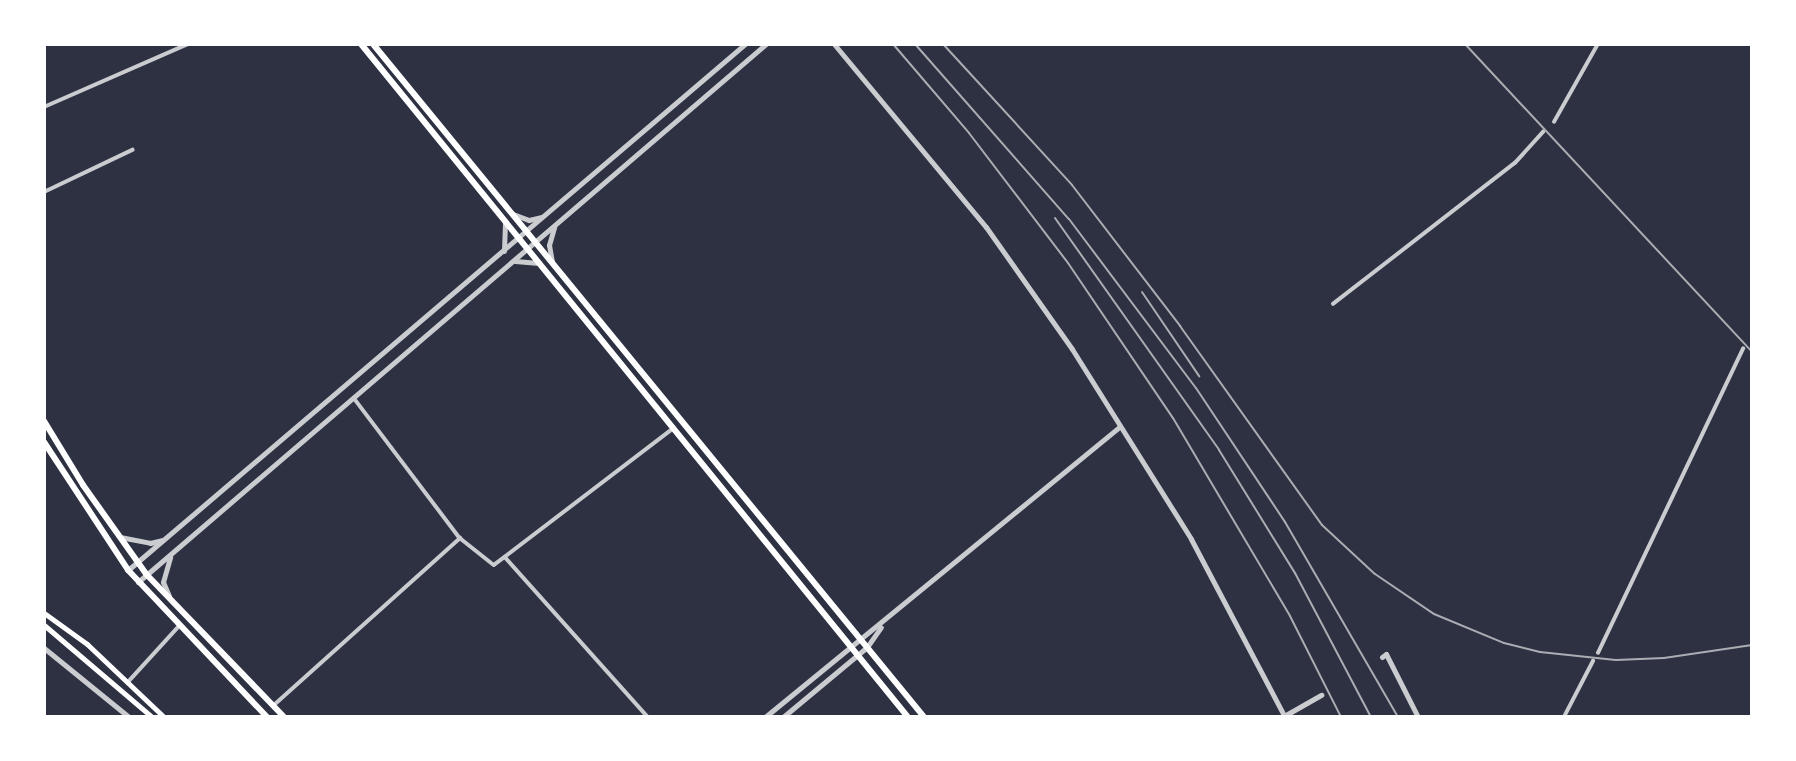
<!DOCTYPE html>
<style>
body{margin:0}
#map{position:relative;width:1796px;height:761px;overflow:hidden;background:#2d3142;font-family:Barlow,sans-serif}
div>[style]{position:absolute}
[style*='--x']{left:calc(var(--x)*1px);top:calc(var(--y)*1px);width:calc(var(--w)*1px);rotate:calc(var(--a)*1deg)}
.minor>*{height:3.5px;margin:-1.75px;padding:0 1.75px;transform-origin:1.75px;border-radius:1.75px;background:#caccd0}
.tertiary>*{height:5px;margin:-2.5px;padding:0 2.5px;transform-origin:2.5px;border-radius:2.5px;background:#caccd0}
.secondary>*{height:5px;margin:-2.5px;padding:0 2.5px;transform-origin:2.5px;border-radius:2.5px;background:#fff}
.primary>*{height:6px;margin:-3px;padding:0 3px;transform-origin:3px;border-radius:3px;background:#fff}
.rail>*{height:2px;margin:-1px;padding:0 1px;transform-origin:1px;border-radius:1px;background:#abadb3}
span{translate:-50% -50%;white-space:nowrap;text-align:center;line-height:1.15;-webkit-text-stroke:7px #fff;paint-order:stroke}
.frame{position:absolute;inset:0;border:46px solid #fff;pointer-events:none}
</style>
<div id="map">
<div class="minor">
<i style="--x:44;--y:107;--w:157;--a:-23.6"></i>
<i style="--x:1554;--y:122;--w:90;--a:-60.6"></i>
<i style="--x:44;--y:192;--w:98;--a:-25.5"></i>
<i style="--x:1333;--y:304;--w:230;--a:-37.8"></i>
<i style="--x:1515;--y:163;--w:42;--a:-47.9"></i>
<i style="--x:1752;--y:330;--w:1;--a:-90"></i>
<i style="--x:354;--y:398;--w:176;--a:52.9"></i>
<i style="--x:505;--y:557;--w:215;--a:48.2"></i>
<i style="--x:1598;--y:653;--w:337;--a:-64.5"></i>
<i style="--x:129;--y:681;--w:74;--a:-47.7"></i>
<i style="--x:274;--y:705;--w:250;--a:-41.9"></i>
<i style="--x:460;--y:538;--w:43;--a:38.5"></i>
<i style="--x:494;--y:565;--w:226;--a:-37.3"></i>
<i style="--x:1564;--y:717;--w:63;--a:-62.6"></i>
</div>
<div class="tertiary">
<i style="--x:834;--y:44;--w:238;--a:50.3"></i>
<i style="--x:986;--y:227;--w:149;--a:54.8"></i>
<i style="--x:1072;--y:349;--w:224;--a:57.9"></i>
<i style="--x:1191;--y:539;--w:201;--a:62.2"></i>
<i style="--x:513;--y:214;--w:17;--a:21"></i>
<i style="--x:529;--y:220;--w:12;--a:-14"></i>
<i style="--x:504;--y:251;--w:28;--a:-88"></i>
<i style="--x:515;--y:261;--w:24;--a:5"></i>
<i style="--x:552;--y:262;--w:17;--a:-100"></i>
<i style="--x:549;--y:245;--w:19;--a:-74"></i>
<i style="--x:120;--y:537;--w:31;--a:11"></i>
<i style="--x:150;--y:543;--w:12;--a:-14"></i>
<i style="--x:128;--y:570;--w:811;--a:-40.45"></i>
<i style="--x:138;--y:582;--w:827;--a:-40.59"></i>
<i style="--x:169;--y:596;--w:15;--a:-113"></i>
<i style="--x:163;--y:582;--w:26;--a:-74"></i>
<i style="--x:44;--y:648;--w:109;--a:39.1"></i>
<i style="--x:1382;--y:657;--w:5;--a:-37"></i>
<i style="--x:1386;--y:654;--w:71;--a:63.1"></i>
<i style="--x:1284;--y:716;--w:43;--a:-29.6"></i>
<i style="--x:765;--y:717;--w:458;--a:-39.3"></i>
<i style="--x:783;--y:717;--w:109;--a:-39.8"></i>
<i style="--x:867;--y:647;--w:24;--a:-55"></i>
</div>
<div class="secondary">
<i style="--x:44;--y:613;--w:53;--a:35.8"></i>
<i style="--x:87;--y:644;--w:106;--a:43.5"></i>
<i style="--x:44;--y:625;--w:142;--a:40.4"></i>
</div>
<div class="primary">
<i style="--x:361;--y:44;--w:867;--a:50.9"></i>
<i style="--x:373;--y:44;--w:870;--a:50.69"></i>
<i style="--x:44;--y:421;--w:75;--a:58.6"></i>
<i style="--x:83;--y:485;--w:110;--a:54.6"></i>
<i style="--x:147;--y:575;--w:197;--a:46"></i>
<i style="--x:44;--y:442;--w:153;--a:56.7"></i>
<i style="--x:128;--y:570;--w:202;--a:46.6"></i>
</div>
<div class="rail">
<i style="--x:893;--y:44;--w:117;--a:49.5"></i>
<i style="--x:969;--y:133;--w:163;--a:52.7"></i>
<i style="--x:1068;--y:263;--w:187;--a:55.9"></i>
<i style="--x:1173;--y:418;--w:230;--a:59.4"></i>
<i style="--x:1290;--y:616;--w:113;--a:63.2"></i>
<i style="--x:915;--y:44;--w:233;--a:48.7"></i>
<i style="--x:1069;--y:219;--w:211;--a:53.1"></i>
<i style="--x:1196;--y:388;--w:161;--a:56.4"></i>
<i style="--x:1285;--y:522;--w:225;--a:59.9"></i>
<i style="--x:943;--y:44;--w:191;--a:47.5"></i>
<i style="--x:1072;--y:185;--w:178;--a:52.5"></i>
<i style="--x:1180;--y:326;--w:244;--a:54.5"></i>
<i style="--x:1322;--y:525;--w:72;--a:42.8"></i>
<i style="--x:1375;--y:574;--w:71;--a:34.1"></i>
<i style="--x:1434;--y:614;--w:76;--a:22.5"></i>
<i style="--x:1504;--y:643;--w:37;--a:14"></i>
<i style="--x:1540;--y:652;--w:76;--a:6"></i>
<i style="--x:1616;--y:660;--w:48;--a:-2.4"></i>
<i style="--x:1664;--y:658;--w:89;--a:-8.4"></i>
<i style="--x:1465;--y:44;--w:421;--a:47"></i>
<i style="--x:1055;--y:218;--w:284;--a:54.7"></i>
<i style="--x:1219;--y:450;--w:145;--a:58.3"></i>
<i style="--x:1295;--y:573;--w:163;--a:62.2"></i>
<i style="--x:1142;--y:292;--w:102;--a:55.8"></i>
</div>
<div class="frame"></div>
</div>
